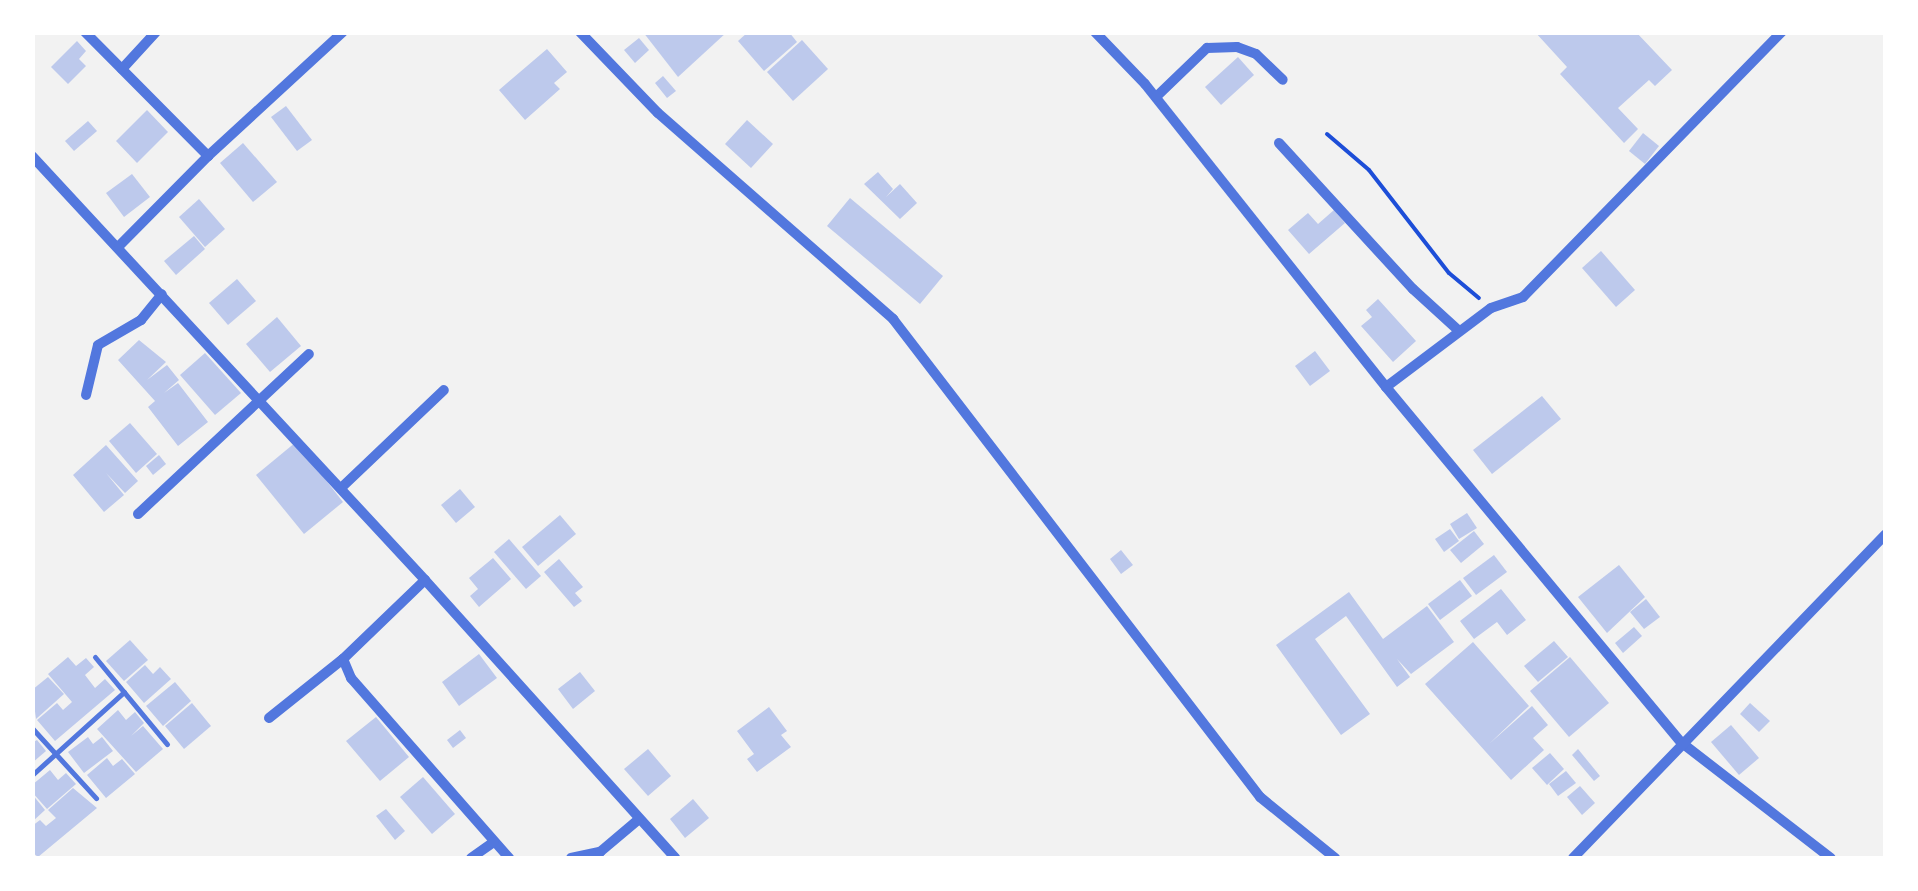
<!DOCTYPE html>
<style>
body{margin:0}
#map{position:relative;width:1918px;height:891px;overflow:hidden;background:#f2f2f2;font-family:Inter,sans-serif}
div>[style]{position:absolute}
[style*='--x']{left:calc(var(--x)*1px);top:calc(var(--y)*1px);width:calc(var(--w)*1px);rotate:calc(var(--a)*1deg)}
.building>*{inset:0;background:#bdc9ec}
.path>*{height:4px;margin:-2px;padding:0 2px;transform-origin:2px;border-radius:2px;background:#1d4ed8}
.service>*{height:5px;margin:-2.5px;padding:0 2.5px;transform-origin:2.5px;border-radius:2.5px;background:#5277de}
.minor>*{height:10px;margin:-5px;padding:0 5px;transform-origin:5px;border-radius:5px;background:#5277de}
span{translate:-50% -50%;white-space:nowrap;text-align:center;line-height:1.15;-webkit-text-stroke:8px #fff;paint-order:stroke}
.frame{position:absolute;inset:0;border:35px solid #fff;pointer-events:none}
</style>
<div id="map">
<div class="building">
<i style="clip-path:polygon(643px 32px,727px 32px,678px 77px)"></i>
<i style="clip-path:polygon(748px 32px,789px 32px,797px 42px,764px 71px,738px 41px)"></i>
<i style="clip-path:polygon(1535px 32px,1636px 32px,1672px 70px,1655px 86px,1649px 80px,1618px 108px,1638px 129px,1624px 143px,1560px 74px,1567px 67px)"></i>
<i style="clip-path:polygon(639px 38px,649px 50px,635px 63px,624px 50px)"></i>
<i style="clip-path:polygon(802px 40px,828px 69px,793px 101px,767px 72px)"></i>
<i style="clip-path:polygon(77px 41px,86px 51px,79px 59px,86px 66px,68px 84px,51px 67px)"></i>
<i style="clip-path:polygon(547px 49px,567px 72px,554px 83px,560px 89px,525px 120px,499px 90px)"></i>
<i style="clip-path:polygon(1238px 57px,1254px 75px,1221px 105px,1205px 87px)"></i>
<i style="clip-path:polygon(663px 76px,676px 91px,667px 98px,655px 83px)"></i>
<i style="clip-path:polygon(286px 106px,312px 140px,297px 151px,271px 117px)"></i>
<i style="clip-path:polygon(147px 110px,168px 132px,137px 163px,116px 141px)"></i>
<i style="clip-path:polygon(747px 120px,773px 144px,751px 168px,725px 144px)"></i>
<i style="clip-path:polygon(88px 121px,97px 131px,74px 151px,65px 141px)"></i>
<i style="clip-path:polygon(1643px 133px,1659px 146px,1645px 164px,1629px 151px)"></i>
<i style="clip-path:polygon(243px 143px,277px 182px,253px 202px,220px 163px)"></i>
<i style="clip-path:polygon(878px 172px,893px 189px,886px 197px,900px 184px,917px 203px,900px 219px,864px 184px)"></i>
<i style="clip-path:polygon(132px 174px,150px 197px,124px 217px,106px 193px)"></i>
<i style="clip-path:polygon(850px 198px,943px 276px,920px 304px,827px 226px)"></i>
<i style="clip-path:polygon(199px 199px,225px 229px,205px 247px,179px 217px)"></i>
<i style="clip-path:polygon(1334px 210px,1345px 223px,1309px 254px,1288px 230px,1308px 213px,1318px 224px)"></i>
<i style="clip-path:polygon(194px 236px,205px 249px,176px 275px,164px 261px)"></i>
<i style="clip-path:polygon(1601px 251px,1635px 290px,1616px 307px,1582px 268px)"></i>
<i style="clip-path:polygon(237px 279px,256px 301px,228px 325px,209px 303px)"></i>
<i style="clip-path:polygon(1378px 299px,1416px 341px,1393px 362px,1361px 326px,1372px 317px,1366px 310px)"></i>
<i style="clip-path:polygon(277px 317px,301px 346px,270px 372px,246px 344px)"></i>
<i style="clip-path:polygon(139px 340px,166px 362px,147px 380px,167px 365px,179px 380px,164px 393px,178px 383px,208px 422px,178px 446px,148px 407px,155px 401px,118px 360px)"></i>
<i style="clip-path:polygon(1315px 351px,1330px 371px,1310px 386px,1295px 366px)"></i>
<i style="clip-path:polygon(205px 353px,241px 393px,215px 415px,180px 375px)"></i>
<i style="clip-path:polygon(1542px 396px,1561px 419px,1492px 474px,1473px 450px)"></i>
<i style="clip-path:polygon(130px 423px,157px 454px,136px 473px,109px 441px)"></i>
<i style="clip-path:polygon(296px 442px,343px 502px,304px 534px,256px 475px)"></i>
<i style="clip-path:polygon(106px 445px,138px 481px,125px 493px,106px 473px,124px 495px,104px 512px,73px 475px)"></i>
<i style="clip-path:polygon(159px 455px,166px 464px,153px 475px,146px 466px)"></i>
<i style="clip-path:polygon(460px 489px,475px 507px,456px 523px,441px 505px)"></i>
<i style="clip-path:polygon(1467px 513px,1477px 528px,1459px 539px,1450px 524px)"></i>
<i style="clip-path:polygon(560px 515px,576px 534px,538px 566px,522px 547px)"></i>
<i style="clip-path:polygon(1450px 529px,1459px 541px,1444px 552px,1435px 539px)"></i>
<i style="clip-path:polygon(1474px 531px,1484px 544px,1461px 563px,1450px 550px)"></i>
<i style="clip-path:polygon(509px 539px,541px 576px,526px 589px,494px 552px)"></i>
<i style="clip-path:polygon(1121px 550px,1133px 565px,1121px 574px,1110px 559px)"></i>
<i style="clip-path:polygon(1494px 555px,1507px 572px,1476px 595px,1463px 578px)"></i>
<i style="clip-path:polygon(493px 558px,511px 579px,479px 607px,470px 596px,478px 589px,469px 578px)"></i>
<i style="clip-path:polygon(559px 559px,583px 587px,575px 593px,582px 601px,574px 607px,544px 572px)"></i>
<i style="clip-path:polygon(1619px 565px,1645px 597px,1607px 633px,1578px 597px)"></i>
<i style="clip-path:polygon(1460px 580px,1472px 596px,1440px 620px,1428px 604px)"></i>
<i style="clip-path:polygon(1501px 589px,1526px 620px,1507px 635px,1497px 622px,1474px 639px,1460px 621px)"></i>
<i style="clip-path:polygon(1349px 592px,1383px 639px,1427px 606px,1454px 642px,1411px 674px,1397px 659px,1410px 677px,1397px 687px,1346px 616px,1315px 639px,1370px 714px,1341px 735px,1276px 645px)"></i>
<i style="clip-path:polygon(1646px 599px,1660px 617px,1644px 629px,1630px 612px)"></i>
<i style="clip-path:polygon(1634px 627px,1642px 636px,1623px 653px,1615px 643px)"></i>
<i style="clip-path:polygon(130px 640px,148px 660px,124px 681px,106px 661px)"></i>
<i style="clip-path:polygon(1554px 641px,1568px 657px,1538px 682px,1524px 666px)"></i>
<i style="clip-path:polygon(1473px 642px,1529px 706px,1489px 744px,1532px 706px,1548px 725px,1533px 738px,1544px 750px,1511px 780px,1425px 684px)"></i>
<i style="clip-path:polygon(479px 654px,497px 678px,459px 706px,442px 682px)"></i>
<i style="clip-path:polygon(68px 657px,76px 666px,86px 658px,94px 667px,85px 675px,95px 688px,105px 679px,115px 690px,55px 741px,37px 720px,57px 703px,63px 710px,72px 702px,48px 674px)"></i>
<i style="clip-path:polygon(1570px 657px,1609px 703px,1569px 737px,1530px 691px)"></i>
<i style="clip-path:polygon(145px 665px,153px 674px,160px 667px,171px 679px,144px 703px,126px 682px)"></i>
<i style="clip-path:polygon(580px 672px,595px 691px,573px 709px,558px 689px)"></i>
<i style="clip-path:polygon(48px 677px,64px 694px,36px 719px,32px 690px)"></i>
<i style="clip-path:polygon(175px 682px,191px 701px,163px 726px,146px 706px)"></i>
<i style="clip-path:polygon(192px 703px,211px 726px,184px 749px,165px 726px)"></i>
<i style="clip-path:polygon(1750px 703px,1770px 721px,1759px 732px,1740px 714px)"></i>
<i style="clip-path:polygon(769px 707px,787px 731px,781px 735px,791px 747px,757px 772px,747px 759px,754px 754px,737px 731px)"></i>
<i style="clip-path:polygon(118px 710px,126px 720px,135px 712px,144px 723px,131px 736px,143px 726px,163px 749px,136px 772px,97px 729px)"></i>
<i style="clip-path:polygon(376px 717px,409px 757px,380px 781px,346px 741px)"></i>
<i style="clip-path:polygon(1731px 725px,1759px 758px,1739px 775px,1711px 742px)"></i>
<i style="clip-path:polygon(460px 730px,466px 738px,453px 748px,447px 740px)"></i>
<i style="clip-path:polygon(88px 737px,93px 744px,102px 737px,113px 751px,84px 773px,68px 752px)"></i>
<i style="clip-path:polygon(37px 740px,46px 751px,32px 763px,32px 743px)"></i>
<i style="clip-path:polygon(648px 749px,671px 776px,648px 796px,624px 769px)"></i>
<i style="clip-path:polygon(1578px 749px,1600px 776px,1594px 781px,1572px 755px)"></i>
<i style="clip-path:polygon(1550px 753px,1564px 769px,1547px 785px,1532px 768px)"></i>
<i style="clip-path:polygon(107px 758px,113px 766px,122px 759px,135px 774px,106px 798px,87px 775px)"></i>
<i style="clip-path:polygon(50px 770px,58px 780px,66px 773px,76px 784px,47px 809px,32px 792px,32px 785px)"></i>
<i style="clip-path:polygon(1566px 771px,1576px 783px,1558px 796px,1549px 784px)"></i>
<i style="clip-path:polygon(423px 777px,455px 814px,432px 834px,400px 797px)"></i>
<i style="clip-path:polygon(1580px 786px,1595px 803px,1582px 815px,1567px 797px)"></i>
<i style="clip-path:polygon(73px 788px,97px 808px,38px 857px,32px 852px,32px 826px,40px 820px,46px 826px,56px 818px,48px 810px)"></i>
<i style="clip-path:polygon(32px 794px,45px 810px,32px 822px)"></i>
<i style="clip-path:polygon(693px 799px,709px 818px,685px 838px,670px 819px)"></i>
<i style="clip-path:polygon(386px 809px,405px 831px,395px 840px,376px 816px)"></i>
</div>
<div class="path">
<i style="--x:1327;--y:134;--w:55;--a:40.6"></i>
<i style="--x:1369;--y:170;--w:130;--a:52.2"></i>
<i style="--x:1449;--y:273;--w:39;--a:40"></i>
</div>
<div class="service">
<i style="--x:95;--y:657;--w:113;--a:50.4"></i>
<i style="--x:32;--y:728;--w:95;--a:47.6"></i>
<i style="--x:32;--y:775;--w:124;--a:-42.1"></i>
</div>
<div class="minor">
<i style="--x:85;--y:32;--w:175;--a:45.2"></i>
<i style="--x:580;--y:32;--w:112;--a:46.1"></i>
<i style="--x:658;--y:113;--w:313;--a:41.2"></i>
<i style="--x:893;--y:319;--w:603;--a:52.48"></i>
<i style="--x:1260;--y:797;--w:97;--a:39.1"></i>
<i style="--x:1095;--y:32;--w:72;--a:46.1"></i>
<i style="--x:1145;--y:84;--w:387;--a:51.5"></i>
<i style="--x:1386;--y:387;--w:463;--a:50.3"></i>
<i style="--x:1682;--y:743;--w:188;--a:37.7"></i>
<i style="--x:122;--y:69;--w:50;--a:-47.4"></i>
<i style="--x:1156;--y:97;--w:71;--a:-43.9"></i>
<i style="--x:1207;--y:48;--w:30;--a:-2"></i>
<i style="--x:1237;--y:47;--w:20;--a:20"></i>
<i style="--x:1256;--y:54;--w:37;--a:44"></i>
<i style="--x:1279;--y:143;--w:198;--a:47.5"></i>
<i style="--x:1413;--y:289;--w:62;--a:42.4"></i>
<i style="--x:32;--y:156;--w:578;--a:47.17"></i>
<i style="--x:425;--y:580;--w:374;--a:48"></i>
<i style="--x:119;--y:246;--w:127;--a:-45.3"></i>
<i style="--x:208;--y:156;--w:183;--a:-42.6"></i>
<i style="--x:1386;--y:387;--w:131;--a:-37"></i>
<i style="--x:1491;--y:308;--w:34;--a:-19"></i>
<i style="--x:1523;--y:297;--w:371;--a:-45.7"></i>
<i style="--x:86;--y:395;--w:51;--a:-76.5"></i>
<i style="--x:98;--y:345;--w:50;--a:-30.2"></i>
<i style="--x:141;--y:320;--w:33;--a:-51"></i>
<i style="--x:341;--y:488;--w:142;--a:-43.6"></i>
<i style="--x:138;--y:514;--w:234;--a:-43.1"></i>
<i style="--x:425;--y:580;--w:114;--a:136.1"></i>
<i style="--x:343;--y:659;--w:21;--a:67"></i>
<i style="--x:351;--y:678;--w:240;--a:48.7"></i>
<i style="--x:269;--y:718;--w:95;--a:-38.6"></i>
<i style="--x:471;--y:858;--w:28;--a:-35"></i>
<i style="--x:571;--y:858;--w:30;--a:-12"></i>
<i style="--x:600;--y:852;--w:51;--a:-40.2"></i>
<i style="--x:1573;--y:858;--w:450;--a:-46"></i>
</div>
<div class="frame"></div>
</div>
